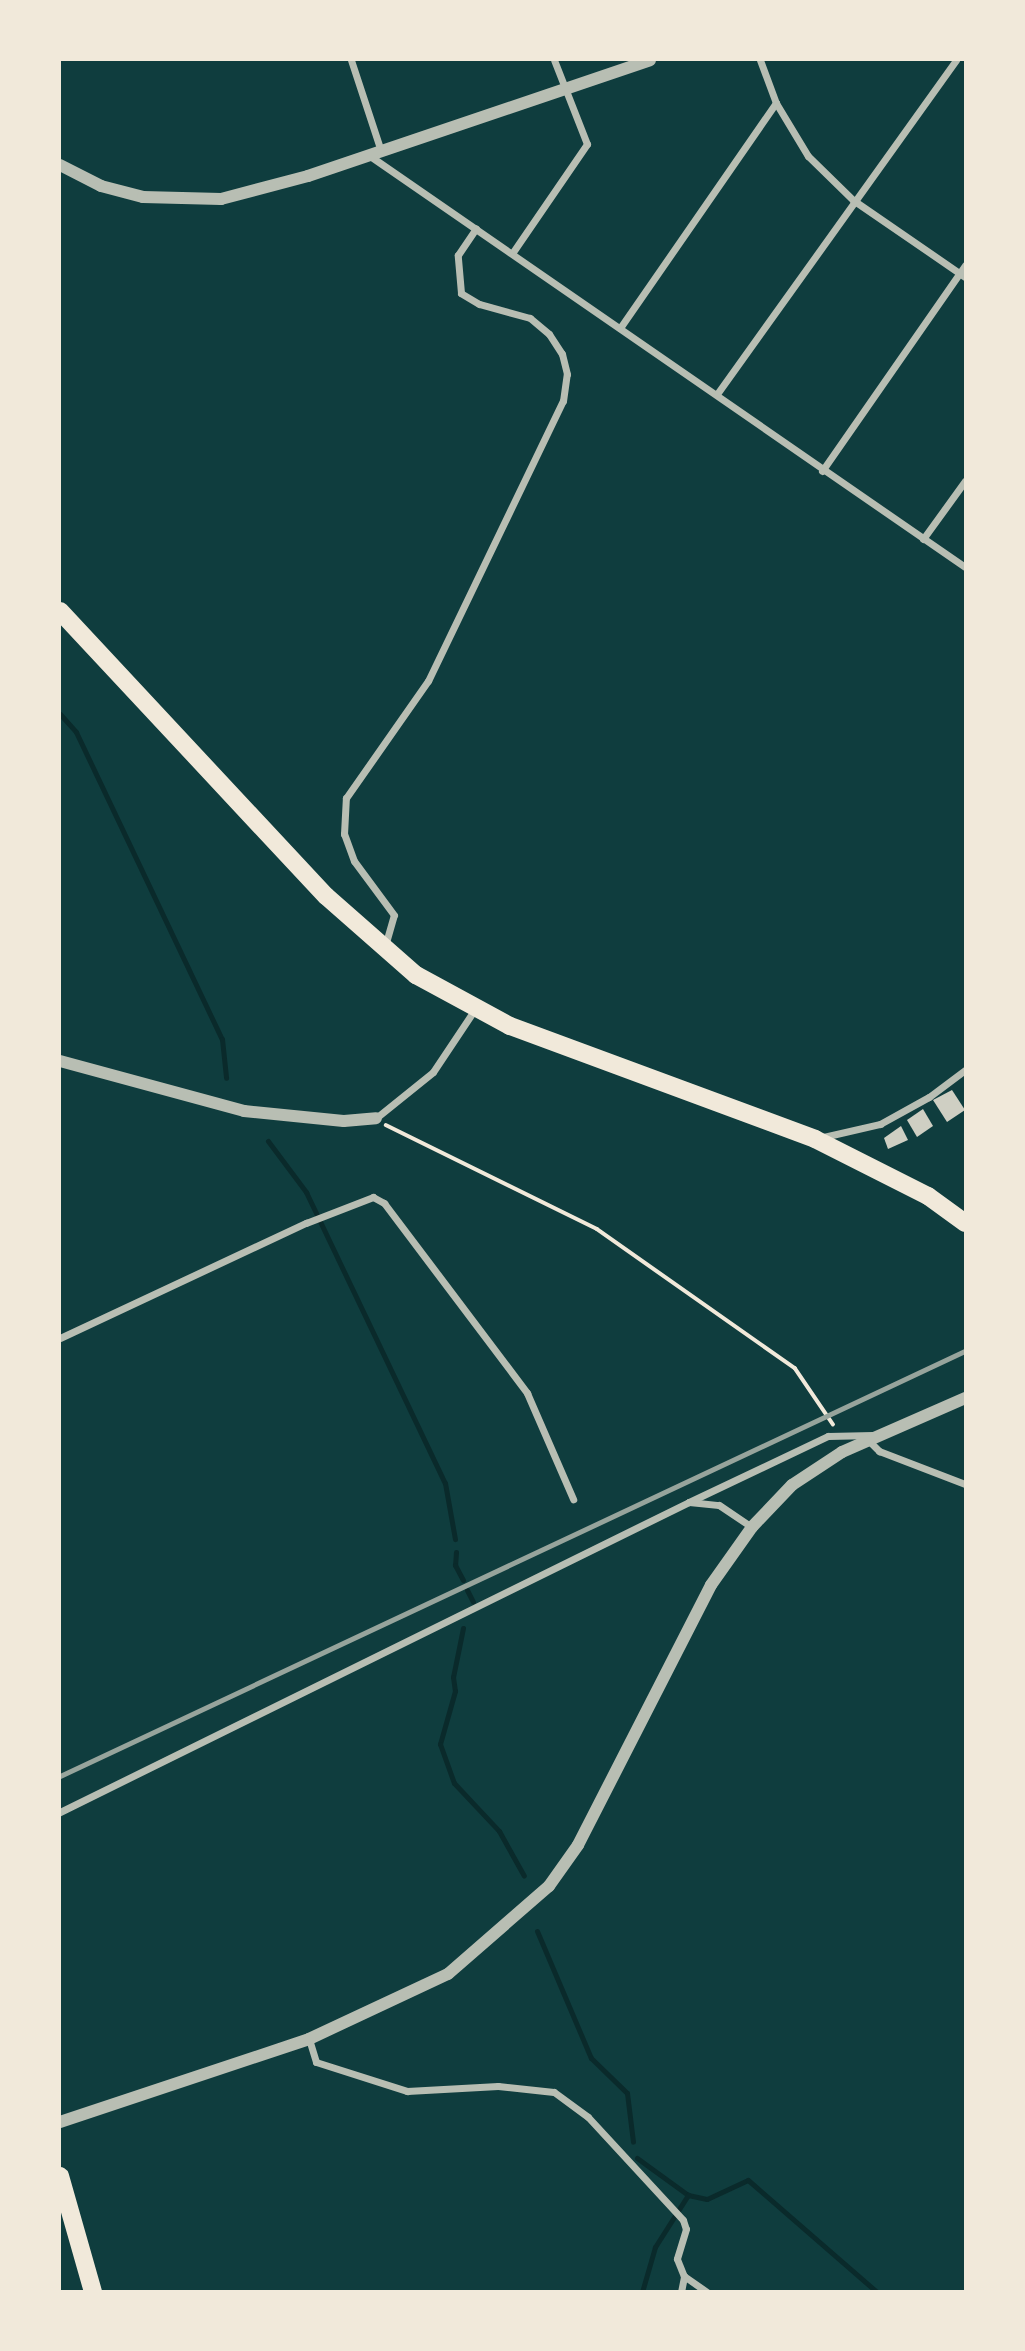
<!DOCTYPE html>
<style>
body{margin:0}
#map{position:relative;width:1025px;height:2351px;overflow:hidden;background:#0f3d3e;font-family:Inter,sans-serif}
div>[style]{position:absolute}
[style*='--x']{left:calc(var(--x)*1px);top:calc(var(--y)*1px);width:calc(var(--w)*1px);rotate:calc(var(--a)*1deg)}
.stream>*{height:5px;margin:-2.5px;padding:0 2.5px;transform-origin:2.5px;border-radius:2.5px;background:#0a2a2b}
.building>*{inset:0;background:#cfcfc3}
.path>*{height:3.5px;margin:-1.75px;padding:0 1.75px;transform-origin:1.75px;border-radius:1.75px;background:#f1e9da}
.minor>*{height:7px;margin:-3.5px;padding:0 3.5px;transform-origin:3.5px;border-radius:3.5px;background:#b8beb3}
.tertiary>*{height:12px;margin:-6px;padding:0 6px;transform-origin:6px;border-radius:6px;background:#b8beb3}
.primary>*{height:18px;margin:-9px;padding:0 9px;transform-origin:9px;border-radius:9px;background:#f1e9da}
.trunk>*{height:18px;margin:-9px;padding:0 9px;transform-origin:9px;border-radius:9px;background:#f1e9da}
.rail>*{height:5px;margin:-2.5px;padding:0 2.5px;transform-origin:2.5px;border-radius:2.5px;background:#97a49c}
span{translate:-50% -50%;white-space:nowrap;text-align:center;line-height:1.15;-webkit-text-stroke:6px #f1e9da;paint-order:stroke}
.frame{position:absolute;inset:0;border:61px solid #f1e9da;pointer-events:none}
</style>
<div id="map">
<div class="stream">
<i style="--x:60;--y:714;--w:24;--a:48"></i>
<i style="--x:76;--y:732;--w:340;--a:64.6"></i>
<i style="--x:222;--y:1039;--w:39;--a:84"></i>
<i style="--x:268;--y:1141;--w:64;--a:53.3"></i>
<i style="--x:306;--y:1192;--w:322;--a:64.5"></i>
<i style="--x:445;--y:1483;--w:57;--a:79.9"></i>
<i style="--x:456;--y:1552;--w:13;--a:94"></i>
<i style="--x:455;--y:1565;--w:17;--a:62"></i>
<i style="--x:467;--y:1590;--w:13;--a:63"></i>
<i style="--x:463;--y:1628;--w:50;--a:101.5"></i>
<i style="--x:453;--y:1677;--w:14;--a:82"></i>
<i style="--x:455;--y:1691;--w:55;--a:105.8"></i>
<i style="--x:440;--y:1744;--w:41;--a:70.3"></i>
<i style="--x:454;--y:1783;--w:66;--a:46.8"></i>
<i style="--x:499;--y:1831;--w:51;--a:60.9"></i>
<i style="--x:537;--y:1931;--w:138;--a:67"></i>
<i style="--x:591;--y:2058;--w:50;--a:44.2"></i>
<i style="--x:627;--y:2093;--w:49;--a:83"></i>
<i style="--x:637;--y:2158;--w:63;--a:36"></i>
<i style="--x:688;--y:2195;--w:19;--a:12"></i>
<i style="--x:707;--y:2199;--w:45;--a:-24.9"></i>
<i style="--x:748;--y:2180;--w:171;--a:41"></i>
<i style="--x:642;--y:2292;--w:47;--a:-73.9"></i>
<i style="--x:655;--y:2247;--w:62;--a:-57.6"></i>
</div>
<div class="building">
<i style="clip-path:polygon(952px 1090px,965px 1110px,947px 1122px,933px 1100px)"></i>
<i style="clip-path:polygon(923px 1109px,933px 1126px,917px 1137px,907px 1120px)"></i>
<i style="clip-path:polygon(901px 1126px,908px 1140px,888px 1149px,884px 1138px)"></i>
</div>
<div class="path">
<i style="--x:386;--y:1125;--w:235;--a:26.2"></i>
<i style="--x:597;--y:1229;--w:242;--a:35.1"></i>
<i style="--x:795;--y:1368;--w:68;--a:55.8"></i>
</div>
<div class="minor">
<i style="--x:351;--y:60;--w:96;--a:71.8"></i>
<i style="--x:760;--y:60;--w:46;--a:69.6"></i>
<i style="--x:776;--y:103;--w:62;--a:58.9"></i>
<i style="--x:808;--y:156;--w:63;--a:44.4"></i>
<i style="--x:853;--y:200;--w:136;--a:34.5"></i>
<i style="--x:370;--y:156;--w:723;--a:34.64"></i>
<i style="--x:513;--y:252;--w:131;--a:-55.6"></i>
<i style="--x:587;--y:144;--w:90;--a:-111.4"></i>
<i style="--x:620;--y:328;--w:274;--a:-55.3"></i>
<i style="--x:717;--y:394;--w:411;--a:-54.4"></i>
<i style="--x:822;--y:471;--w:251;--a:-55.2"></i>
<i style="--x:923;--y:539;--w:72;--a:-54.1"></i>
<i style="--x:385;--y:946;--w:32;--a:-74"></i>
<i style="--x:394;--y:915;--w:67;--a:-126.5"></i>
<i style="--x:354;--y:861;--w:29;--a:-110"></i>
<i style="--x:344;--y:834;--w:36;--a:-87"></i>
<i style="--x:346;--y:798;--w:143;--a:-55"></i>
<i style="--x:428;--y:681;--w:311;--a:-64.3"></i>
<i style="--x:563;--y:401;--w:27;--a:-82"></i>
<i style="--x:567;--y:374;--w:21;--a:-104"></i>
<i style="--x:562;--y:354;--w:24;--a:-123"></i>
<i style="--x:549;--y:334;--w:25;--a:-140"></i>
<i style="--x:530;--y:318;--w:53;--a:-164.6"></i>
<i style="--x:479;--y:304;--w:21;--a:-149"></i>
<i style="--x:461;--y:293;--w:38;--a:-95"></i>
<i style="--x:458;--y:255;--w:32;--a:-56"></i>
<i style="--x:376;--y:1118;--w:73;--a:-38.9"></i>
<i style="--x:433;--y:1072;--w:76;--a:-56.3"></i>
<i style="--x:819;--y:1138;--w:63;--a:-12.9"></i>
<i style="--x:880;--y:1124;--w:56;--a:-28.9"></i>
<i style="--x:929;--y:1097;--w:45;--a:-36.9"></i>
<i style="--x:60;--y:1338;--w:272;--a:-25.1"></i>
<i style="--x:306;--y:1223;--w:72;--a:-21.2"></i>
<i style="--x:373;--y:1197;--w:13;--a:29"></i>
<i style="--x:384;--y:1203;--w:238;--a:53"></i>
<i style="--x:527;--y:1393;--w:116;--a:66.5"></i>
<i style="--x:868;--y:1440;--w:16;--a:45"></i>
<i style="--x:879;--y:1451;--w:92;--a:21"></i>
<i style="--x:689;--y:1502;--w:154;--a:-25.4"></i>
<i style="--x:828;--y:1436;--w:45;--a:-1.3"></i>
<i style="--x:60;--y:1812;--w:701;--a:-26.24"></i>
<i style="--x:689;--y:1502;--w:30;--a:6"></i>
<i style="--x:719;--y:1505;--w:40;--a:34"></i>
<i style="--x:309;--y:2039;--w:24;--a:73"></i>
<i style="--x:316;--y:2062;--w:96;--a:17.7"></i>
<i style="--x:407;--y:2091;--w:91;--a:-3.1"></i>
<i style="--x:498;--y:2086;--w:56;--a:6.1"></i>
<i style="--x:554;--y:2092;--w:42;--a:36.3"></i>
<i style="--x:588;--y:2117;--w:140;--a:47.3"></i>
<i style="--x:683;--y:2220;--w:9;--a:72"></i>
<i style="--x:686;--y:2229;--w:31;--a:107"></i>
<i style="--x:677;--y:2259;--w:18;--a:68"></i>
<i style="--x:684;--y:2276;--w:28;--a:35"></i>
<i style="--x:681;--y:2292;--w:16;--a:-79"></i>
</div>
<div class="tertiary">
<i style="--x:60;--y:165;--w:46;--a:27.1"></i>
<i style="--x:101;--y:186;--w:43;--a:14.7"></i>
<i style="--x:143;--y:197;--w:78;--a:1.5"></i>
<i style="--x:221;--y:199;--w:90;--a:-14.8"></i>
<i style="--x:308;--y:176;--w:361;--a:-18.7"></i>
<i style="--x:60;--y:1061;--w:191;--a:15.2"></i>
<i style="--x:244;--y:1111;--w:100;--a:5.7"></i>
<i style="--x:344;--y:1121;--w:32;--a:-5"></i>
<i style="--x:60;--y:2122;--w:262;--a:-18.4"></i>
<i style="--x:309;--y:2039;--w:153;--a:-25.1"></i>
<i style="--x:448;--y:1974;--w:134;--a:-41.1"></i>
<i style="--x:549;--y:1886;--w:50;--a:-54.7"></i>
<i style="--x:578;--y:1845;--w:292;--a:-62.9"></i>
<i style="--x:711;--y:1585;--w:71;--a:-54.7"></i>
<i style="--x:752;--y:1527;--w:58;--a:-46.4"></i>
<i style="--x:792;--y:1485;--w:60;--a:-33.4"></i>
<i style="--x:842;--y:1452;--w:134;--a:-23.7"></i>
</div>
<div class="primary">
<i style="--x:60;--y:611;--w:390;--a:47"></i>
<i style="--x:326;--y:896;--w:120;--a:41.3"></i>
<i style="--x:416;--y:975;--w:107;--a:28.5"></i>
<i style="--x:510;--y:1026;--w:325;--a:20.3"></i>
<i style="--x:815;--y:1139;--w:127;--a:26.8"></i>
<i style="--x:928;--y:1196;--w:46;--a:36.1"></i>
</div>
<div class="trunk">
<i style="--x:60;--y:2176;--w:121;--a:74.1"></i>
</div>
<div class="rail">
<i style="--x:60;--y:1776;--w:1000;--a:-25.16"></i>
</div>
<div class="frame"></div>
</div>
